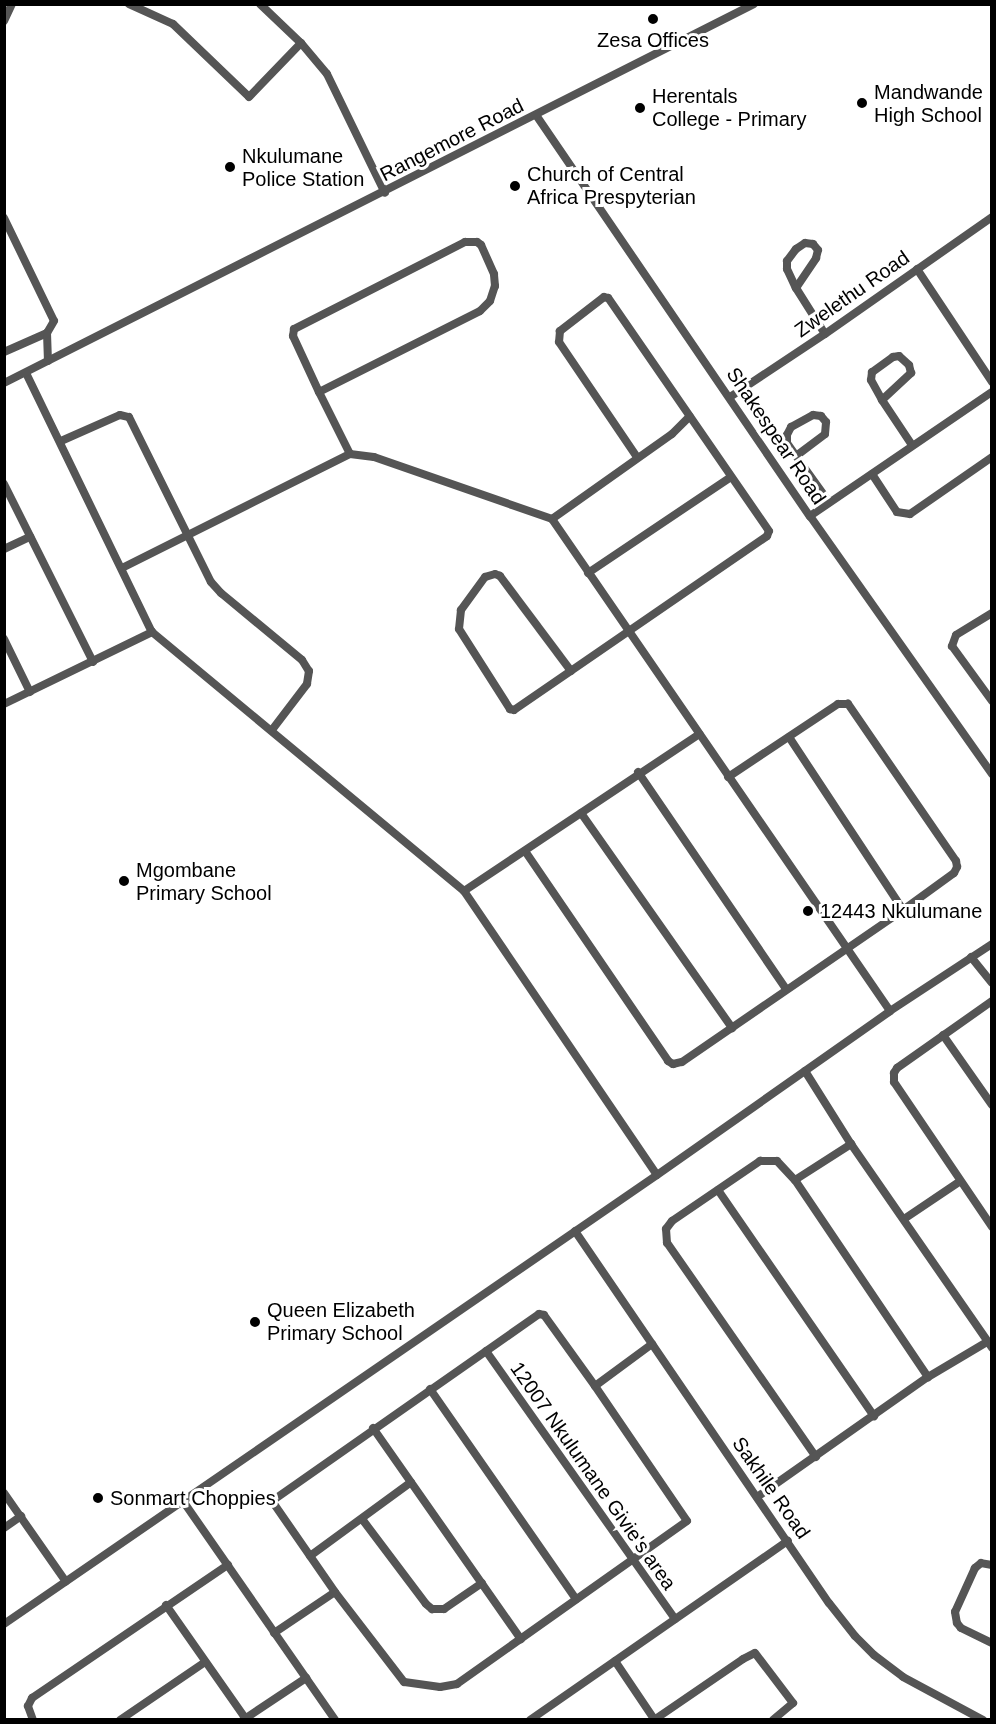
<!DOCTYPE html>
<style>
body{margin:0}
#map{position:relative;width:996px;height:1724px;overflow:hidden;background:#fff;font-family:Helvetica,sans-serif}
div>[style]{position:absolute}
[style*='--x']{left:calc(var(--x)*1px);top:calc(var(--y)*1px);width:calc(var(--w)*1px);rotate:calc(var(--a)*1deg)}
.minor>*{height:8px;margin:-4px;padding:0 4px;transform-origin:4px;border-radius:4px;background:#555}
.dots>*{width:16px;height:16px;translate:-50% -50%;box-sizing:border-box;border:3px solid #fff;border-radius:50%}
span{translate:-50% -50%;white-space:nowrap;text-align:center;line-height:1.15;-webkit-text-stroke:6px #fff;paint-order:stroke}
.poi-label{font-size:20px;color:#000}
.left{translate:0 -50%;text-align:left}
.street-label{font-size:20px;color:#000}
.frame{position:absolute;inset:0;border:6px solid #000;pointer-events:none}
</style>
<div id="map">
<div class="minor">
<i style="--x:129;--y:4;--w:48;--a:24.4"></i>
<i style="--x:173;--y:24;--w:105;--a:43.8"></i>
<i style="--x:249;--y:97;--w:75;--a:-46.1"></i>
<i style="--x:260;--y:4;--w:57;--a:43.6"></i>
<i style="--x:301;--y:43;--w:40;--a:50"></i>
<i style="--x:327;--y:74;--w:132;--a:64"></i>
<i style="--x:4;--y:21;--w:19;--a:-65"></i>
<i style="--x:536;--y:115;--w:486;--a:55.7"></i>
<i style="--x:810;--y:516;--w:316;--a:54.8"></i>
<i style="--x:4;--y:218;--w:114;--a:64.1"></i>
<i style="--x:54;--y:321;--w:14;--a:120"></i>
<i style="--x:47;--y:333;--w:47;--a:156.2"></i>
<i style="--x:917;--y:269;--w:136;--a:56.4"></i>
<i style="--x:796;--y:288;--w:36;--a:-56"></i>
<i style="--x:816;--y:258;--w:8;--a:-76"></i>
<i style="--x:818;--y:250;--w:8;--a:-130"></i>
<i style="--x:813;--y:244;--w:8;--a:-173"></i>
<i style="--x:805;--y:243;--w:11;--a:146"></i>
<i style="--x:796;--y:249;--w:15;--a:127"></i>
<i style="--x:787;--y:261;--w:8;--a:90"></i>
<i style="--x:787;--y:269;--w:21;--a:65"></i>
<i style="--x:796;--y:288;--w:54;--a:57.8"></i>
<i style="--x:47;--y:333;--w:28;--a:88"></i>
<i style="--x:26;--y:373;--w:288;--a:64.1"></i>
<i style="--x:152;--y:632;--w:405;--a:39.7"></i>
<i style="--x:464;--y:891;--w:343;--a:55.8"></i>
<i style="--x:4;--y:383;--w:840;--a:-26.81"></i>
<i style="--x:319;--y:392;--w:180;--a:-26.7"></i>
<i style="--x:480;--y:311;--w:14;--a:-45"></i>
<i style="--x:490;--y:301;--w:16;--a:-72"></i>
<i style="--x:495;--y:286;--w:12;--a:-95"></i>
<i style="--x:494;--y:274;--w:32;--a:-114"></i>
<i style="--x:481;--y:245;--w:5;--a:-143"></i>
<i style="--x:477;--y:242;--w:12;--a:180"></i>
<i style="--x:465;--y:242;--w:192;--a:153"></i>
<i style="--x:294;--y:329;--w:7;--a:98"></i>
<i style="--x:293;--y:336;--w:62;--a:65.1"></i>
<i style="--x:319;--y:392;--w:69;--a:63.4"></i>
<i style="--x:730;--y:397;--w:114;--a:-33.6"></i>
<i style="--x:825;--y:334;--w:204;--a:-35"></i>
<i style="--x:882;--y:400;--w:40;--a:-43"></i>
<i style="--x:911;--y:373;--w:8;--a:-104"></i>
<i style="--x:909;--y:365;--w:13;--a:-138"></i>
<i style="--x:899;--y:356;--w:6;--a:171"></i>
<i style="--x:893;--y:357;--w:26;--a:144"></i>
<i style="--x:872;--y:372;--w:8;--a:97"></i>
<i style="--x:871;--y:380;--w:23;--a:61"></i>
<i style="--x:882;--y:400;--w:54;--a:56.3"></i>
<i style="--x:61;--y:441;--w:64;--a:-23.8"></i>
<i style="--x:120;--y:415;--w:9;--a:13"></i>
<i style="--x:129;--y:417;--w:184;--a:63.6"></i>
<i style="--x:211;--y:582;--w:15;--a:48"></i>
<i style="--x:221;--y:593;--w:105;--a:39.6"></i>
<i style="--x:302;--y:660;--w:13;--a:58"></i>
<i style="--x:309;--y:671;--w:13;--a:99"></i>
<i style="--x:307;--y:684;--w:58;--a:127.3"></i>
<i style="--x:796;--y:456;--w:36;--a:-37"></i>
<i style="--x:825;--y:434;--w:12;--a:-85"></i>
<i style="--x:826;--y:422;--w:8;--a:-130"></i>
<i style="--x:821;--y:416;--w:8;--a:-173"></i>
<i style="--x:813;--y:415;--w:25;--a:151"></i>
<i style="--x:791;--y:427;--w:9;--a:117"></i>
<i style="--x:787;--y:435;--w:8;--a:90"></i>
<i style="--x:787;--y:443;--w:16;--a:55"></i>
<i style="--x:796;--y:456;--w:57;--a:54.3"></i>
<i style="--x:872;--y:474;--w:45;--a:56.7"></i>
<i style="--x:897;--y:512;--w:13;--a:9"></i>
<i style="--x:910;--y:514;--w:100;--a:-34.8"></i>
<i style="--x:4;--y:484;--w:199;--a:63.4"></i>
<i style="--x:810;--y:516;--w:220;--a:-34.3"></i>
<i style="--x:552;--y:519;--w:147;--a:-35.3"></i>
<i style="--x:672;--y:434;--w:25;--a:-45"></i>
<i style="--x:4;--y:549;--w:29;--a:-25"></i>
<i style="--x:122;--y:568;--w:255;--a:-26.6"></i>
<i style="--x:350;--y:454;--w:24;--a:7"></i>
<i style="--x:374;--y:457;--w:188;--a:19.2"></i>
<i style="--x:552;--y:519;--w:597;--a:55.51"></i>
<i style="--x:588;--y:573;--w:172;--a:-33.9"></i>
<i style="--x:992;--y:613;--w:42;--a:148.6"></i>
<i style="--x:956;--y:635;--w:12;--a:110"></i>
<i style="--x:952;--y:646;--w:68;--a:54"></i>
<i style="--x:4;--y:639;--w:59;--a:63.9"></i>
<i style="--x:571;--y:671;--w:119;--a:-126.8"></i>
<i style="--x:500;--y:576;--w:5;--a:-158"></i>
<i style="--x:495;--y:574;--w:10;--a:163"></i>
<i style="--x:485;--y:577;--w:41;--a:126"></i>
<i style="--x:461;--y:610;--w:19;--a:96"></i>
<i style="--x:459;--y:629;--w:95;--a:57.5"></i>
<i style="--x:510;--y:709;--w:4;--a:14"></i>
<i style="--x:514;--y:710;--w:307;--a:-34.5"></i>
<i style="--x:767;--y:536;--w:5;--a:-68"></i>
<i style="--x:769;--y:531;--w:283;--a:-124.6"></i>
<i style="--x:608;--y:298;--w:4;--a:-166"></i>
<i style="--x:604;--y:297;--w:56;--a:142.3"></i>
<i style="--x:560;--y:331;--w:11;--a:95"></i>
<i style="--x:559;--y:342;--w:139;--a:55.9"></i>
<i style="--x:4;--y:704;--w:165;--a:-25.9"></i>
<i style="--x:789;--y:737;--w:207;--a:56.6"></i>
<i style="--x:638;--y:772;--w:263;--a:55.7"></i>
<i style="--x:581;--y:813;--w:263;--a:54.9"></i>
<i style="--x:525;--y:851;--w:254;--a:55.7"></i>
<i style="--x:668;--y:1061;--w:6;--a:31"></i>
<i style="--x:673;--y:1064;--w:9;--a:-13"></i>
<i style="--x:682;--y:1062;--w:268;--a:-34.5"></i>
<i style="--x:903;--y:910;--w:63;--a:-36"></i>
<i style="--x:954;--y:873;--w:7;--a:-63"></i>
<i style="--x:957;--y:867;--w:6;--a:-99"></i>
<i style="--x:956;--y:861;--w:191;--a:-124.5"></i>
<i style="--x:848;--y:704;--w:10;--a:180"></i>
<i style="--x:838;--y:704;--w:132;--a:146.4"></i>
<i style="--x:464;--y:891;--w:283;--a:-33.7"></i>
<i style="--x:971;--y:957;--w:33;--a:51"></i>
<i style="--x:992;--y:1001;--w:116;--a:144.8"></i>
<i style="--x:897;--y:1068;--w:6;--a:121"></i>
<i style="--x:894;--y:1073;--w:9;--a:90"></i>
<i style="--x:894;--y:1082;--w:175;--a:55.9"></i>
<i style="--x:943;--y:1035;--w:85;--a:55"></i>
<i style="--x:805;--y:1071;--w:86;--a:57.8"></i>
<i style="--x:851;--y:1144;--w:248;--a:55.3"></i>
<i style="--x:795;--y:1180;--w:67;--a:-32.7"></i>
<i style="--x:718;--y:1190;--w:275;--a:55.4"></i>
<i style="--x:904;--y:1219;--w:66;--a:-33.9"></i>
<i style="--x:575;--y:1231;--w:450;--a:55.7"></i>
<i style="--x:829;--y:1603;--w:42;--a:51.8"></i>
<i style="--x:855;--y:1636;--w:27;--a:45"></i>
<i style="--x:874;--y:1655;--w:36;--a:37"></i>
<i style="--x:903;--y:1677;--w:91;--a:28.3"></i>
<i style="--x:539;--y:1314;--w:5;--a:11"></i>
<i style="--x:544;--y:1315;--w:87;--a:54.3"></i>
<i style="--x:595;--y:1386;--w:163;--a:55.7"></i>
<i style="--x:687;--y:1521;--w:282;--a:144.7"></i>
<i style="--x:457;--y:1684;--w:17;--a:170"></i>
<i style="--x:440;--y:1687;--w:36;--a:-172"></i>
<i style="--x:404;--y:1682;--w:113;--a:-127.5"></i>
<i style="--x:335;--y:1592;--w:111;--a:-124.7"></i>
<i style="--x:272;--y:1501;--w:326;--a:-35"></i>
<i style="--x:486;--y:1351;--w:328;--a:54.8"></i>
<i style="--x:595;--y:1386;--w:71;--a:-36.4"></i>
<i style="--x:430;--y:1389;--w:256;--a:55.2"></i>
<i style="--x:373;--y:1428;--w:258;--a:55"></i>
<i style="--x:816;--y:1457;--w:261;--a:-124.8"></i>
<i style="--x:667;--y:1243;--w:14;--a:-94"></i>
<i style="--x:666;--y:1229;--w:10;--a:-53"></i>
<i style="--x:672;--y:1221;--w:107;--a:-34.3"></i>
<i style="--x:760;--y:1161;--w:17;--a:0"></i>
<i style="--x:777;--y:1161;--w:26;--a:47"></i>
<i style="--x:795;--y:1180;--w:238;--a:56"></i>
<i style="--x:4;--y:1493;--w:108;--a:55.1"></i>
<i style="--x:757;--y:1497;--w:209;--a:-35.1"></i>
<i style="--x:928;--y:1377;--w:69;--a:-30.7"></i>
<i style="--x:183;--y:1501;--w:267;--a:55.2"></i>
<i style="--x:362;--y:1519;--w:106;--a:53"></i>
<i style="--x:426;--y:1604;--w:8;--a:40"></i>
<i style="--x:432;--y:1609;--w:12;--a:0"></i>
<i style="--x:444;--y:1609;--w:46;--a:-34.4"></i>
<i style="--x:4;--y:1528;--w:21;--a:-35"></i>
<i style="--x:310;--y:1556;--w:125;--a:-36.2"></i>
<i style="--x:992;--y:1565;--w:11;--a:-170"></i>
<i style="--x:981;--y:1563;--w:8;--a:140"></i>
<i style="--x:975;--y:1568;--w:48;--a:114.4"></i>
<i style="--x:955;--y:1612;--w:11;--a:80"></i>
<i style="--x:957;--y:1623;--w:6;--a:51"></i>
<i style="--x:961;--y:1628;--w:34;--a:26"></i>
<i style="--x:166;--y:1605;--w:138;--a:55"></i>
<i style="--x:4;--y:1624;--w:792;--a:-34.51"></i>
<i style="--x:657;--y:1175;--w:285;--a:-35.1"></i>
<i style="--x:890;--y:1011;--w:122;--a:-33.3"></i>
<i style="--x:274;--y:1633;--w:73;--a:-33.9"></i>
<i style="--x:615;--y:1661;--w:70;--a:56.1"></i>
<i style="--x:33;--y:1720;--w:15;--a:-110"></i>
<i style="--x:28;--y:1706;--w:9;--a:-63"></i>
<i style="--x:32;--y:1698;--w:237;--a:-34.2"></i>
<i style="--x:120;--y:1720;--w:103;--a:-34.3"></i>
<i style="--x:243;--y:1720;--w:76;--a:-33.7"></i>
<i style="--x:530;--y:1720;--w:314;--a:-34.8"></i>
<i style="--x:654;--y:1720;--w:108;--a:-34.4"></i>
<i style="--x:743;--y:1659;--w:13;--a:-27"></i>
<i style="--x:755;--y:1653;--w:63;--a:52.8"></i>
<i style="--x:793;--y:1703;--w:26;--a:140"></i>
</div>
<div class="dots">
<i style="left:653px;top:19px;background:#000"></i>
<i style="left:862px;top:103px;background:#000"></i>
<i style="left:640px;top:108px;background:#000"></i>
<i style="left:230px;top:167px;background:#000"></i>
<i style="left:515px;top:186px;background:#000"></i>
<i style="left:124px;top:881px;background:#000"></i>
<i style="left:808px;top:911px;background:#000"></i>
<i style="left:255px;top:1322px;background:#000"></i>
<i style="left:98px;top:1498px;background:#000"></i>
</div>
<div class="poi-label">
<span style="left:653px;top:40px">Zesa Offices</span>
<span class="left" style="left:874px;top:104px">Mandwande<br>High School</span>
<span class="left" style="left:652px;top:108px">Herentals<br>College - Primary</span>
<span class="left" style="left:242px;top:168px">Nkulumane<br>Police Station</span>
<span class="left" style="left:527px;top:186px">Church of Central<br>Africa Prespyterian</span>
<span class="left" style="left:136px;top:882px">Mgombane<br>Primary School</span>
<span class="left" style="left:820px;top:911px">12443 Nkulumane</span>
<span class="left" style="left:267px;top:1322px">Queen Elizabeth<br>Primary School</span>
<span class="left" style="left:110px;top:1498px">Sonmart Choppies</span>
</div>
<div class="street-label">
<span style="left:452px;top:140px;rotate:-27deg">Rangemore Road</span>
<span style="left:852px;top:294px;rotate:-35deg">Zwelethu Road</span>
<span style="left:776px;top:436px;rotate:56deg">Shakespear Road</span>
<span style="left:593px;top:1476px;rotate:55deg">12007 Nkulumane Givie's area</span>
<span style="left:771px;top:1488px;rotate:55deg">Sakhile Road</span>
</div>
<div class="frame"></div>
</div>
